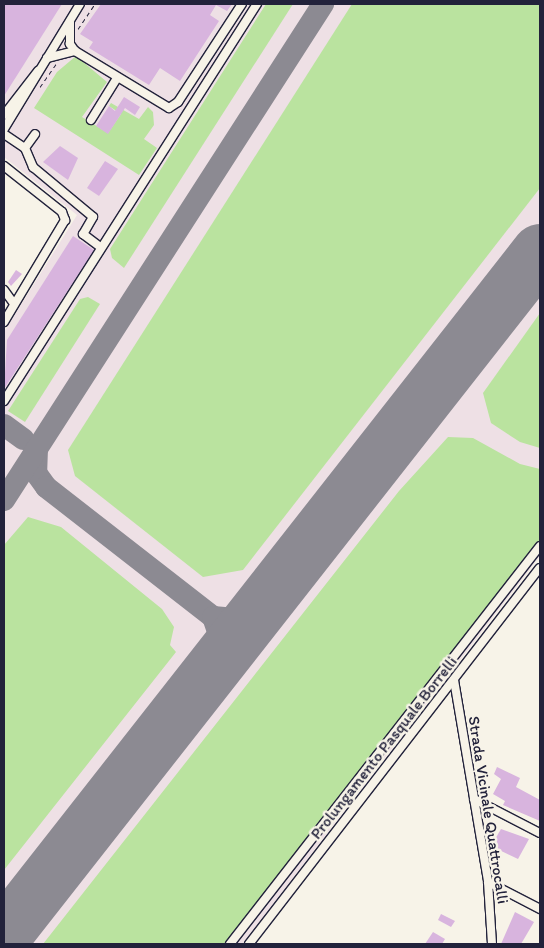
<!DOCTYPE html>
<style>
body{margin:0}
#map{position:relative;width:544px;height:948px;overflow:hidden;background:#f7f3e8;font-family:Itim,sans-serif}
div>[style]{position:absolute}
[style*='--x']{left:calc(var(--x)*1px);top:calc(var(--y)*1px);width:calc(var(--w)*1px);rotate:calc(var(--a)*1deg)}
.built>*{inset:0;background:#eee0e5}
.green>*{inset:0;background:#bae39f}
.taxiway>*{height:22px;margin:-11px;padding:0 11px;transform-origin:11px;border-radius:11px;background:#8c8a92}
.runway>*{height:56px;margin:-28px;padding:0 28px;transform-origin:28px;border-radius:28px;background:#8c8a92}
.building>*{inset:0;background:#d8b4de}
.path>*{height:1px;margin-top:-0.5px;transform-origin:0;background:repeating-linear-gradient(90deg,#22223b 0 4px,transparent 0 8px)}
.roads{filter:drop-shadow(1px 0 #22223b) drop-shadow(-1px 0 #22223b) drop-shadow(0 1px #22223b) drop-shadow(0 -1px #22223b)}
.minor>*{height:8px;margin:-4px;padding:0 4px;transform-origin:4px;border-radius:4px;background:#f7f3e8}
span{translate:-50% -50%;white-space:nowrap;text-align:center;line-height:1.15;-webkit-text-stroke:5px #f7f3e8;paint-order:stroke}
.street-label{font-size:16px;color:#22223b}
.frame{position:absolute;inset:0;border:5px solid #22223b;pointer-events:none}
</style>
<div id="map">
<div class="built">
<i style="clip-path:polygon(4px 4px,540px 4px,540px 556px,242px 944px,4px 944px,4px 332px,77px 215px,4px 157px)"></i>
</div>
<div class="green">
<i style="clip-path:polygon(266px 4px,293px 4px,124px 268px,112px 258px,110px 249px)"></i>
<i style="clip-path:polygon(352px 4px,540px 4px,540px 188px,243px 570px,203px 577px,75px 476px,68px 450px)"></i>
<i style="clip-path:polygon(76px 56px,107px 82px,82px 117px,108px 133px,121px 114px,109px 106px,111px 103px,139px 119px,148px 107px,153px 112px,154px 125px,144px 139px,157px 148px,139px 175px,34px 108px,57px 72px)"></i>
<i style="clip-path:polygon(88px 297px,100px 304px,25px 422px,8px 411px,80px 299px)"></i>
<i style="clip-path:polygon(540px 313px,540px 448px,520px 442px,491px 423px,483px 393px)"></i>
<i style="clip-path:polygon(448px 437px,473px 438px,520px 464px,540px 469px,540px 540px,225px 944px,43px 944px,399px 491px)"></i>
<i style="clip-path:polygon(28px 517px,61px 527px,162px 609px,174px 627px,170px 645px,176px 652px,4px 870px,4px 545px)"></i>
</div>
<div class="taxiway">
<i style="--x:4;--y:425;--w:24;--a:36"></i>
<i style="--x:37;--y:448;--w:25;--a:92"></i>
<i style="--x:36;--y:473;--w:17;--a:54"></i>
<i style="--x:46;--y:487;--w:212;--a:37.9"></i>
<i style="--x:213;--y:617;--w:28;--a:71"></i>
<i style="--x:222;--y:643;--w:25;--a:108"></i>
<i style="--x:4;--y:500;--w:590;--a:-57.25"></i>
<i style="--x:213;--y:617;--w:25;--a:5"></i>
<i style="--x:238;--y:619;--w:30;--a:-30"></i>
</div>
<div class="runway">
<i style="--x:4;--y:935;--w:868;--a:-51.88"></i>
</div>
<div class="building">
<i style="clip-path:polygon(4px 4px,62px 4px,4px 96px)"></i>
<i style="clip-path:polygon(101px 4px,232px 4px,227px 11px,216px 5px,210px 15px,219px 21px,180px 81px,160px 68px,149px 85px,89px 48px,93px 42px,80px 34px)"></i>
<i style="clip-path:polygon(124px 97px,140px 107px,135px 115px,125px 108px,108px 134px,96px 126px,109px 106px,115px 111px)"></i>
<i style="clip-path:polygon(60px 146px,78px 158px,68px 180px,43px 162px)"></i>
<i style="clip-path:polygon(105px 161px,118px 169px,99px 196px,87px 188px)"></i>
<i style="clip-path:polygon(73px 236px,94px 250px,4px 389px,7px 340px)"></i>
<i style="clip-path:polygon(16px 270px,22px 274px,11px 286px,8px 282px)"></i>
<i style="clip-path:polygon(497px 767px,520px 778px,516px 787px,540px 800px,540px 821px,503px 805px,505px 801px,493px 794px,501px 779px,494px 774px)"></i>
<i style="clip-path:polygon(501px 829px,529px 839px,518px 859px,491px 846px)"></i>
<i style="clip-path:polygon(515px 912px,534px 922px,521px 944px,501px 944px)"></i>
<i style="clip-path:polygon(441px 914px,455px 921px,451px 927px,438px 920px)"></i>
<i style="clip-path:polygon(433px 932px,445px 939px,442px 944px,425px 944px)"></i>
</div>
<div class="path">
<i style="--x:78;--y:29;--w:30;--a:-56"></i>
<i style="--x:40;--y:87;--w:28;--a:-55"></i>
</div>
<div class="roads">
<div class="minor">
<i style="--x:75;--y:51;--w:110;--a:31.2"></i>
<i style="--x:169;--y:108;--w:11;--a:-34"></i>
<i style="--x:178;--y:102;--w:117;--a:-56.9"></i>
<i style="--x:47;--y:58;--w:29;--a:-14"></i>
<i style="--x:75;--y:51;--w:9;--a:-126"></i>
<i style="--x:70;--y:44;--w:22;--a:-90"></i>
<i style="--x:4;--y:115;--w:56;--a:-52.3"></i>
<i style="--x:91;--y:120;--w:49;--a:-58.2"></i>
<i style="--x:4;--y:129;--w:146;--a:-58.7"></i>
<i style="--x:4;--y:134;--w:25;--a:34"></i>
<i style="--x:25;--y:148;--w:17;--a:-54"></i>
<i style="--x:25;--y:148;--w:21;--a:67"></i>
<i style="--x:33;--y:167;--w:78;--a:39.8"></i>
<i style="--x:93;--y:217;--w:20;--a:120"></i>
<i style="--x:83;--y:234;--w:21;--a:37"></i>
<i style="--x:4;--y:166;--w:74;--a:38.4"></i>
<i style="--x:62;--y:212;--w:9;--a:69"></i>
<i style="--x:65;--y:220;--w:119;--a:120.9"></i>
<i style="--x:4;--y:290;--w:17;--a:54"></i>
<i style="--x:4;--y:401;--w:471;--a:-57.5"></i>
<i style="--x:454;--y:680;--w:205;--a:80.4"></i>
<i style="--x:488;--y:882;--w:62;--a:86.3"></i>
<i style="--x:474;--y:799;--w:74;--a:27.3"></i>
<i style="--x:488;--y:882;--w:59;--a:27.4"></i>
<i style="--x:230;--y:944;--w:504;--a:-52.09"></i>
<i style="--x:249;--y:944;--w:475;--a:-52.3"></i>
</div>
</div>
<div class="street-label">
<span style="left:384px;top:748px;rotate:-52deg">Prolungamento Pasquale Borrelli</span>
<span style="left:488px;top:810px;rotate:81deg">Strada Vicinale Quattrocalli</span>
</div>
<div class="frame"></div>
</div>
